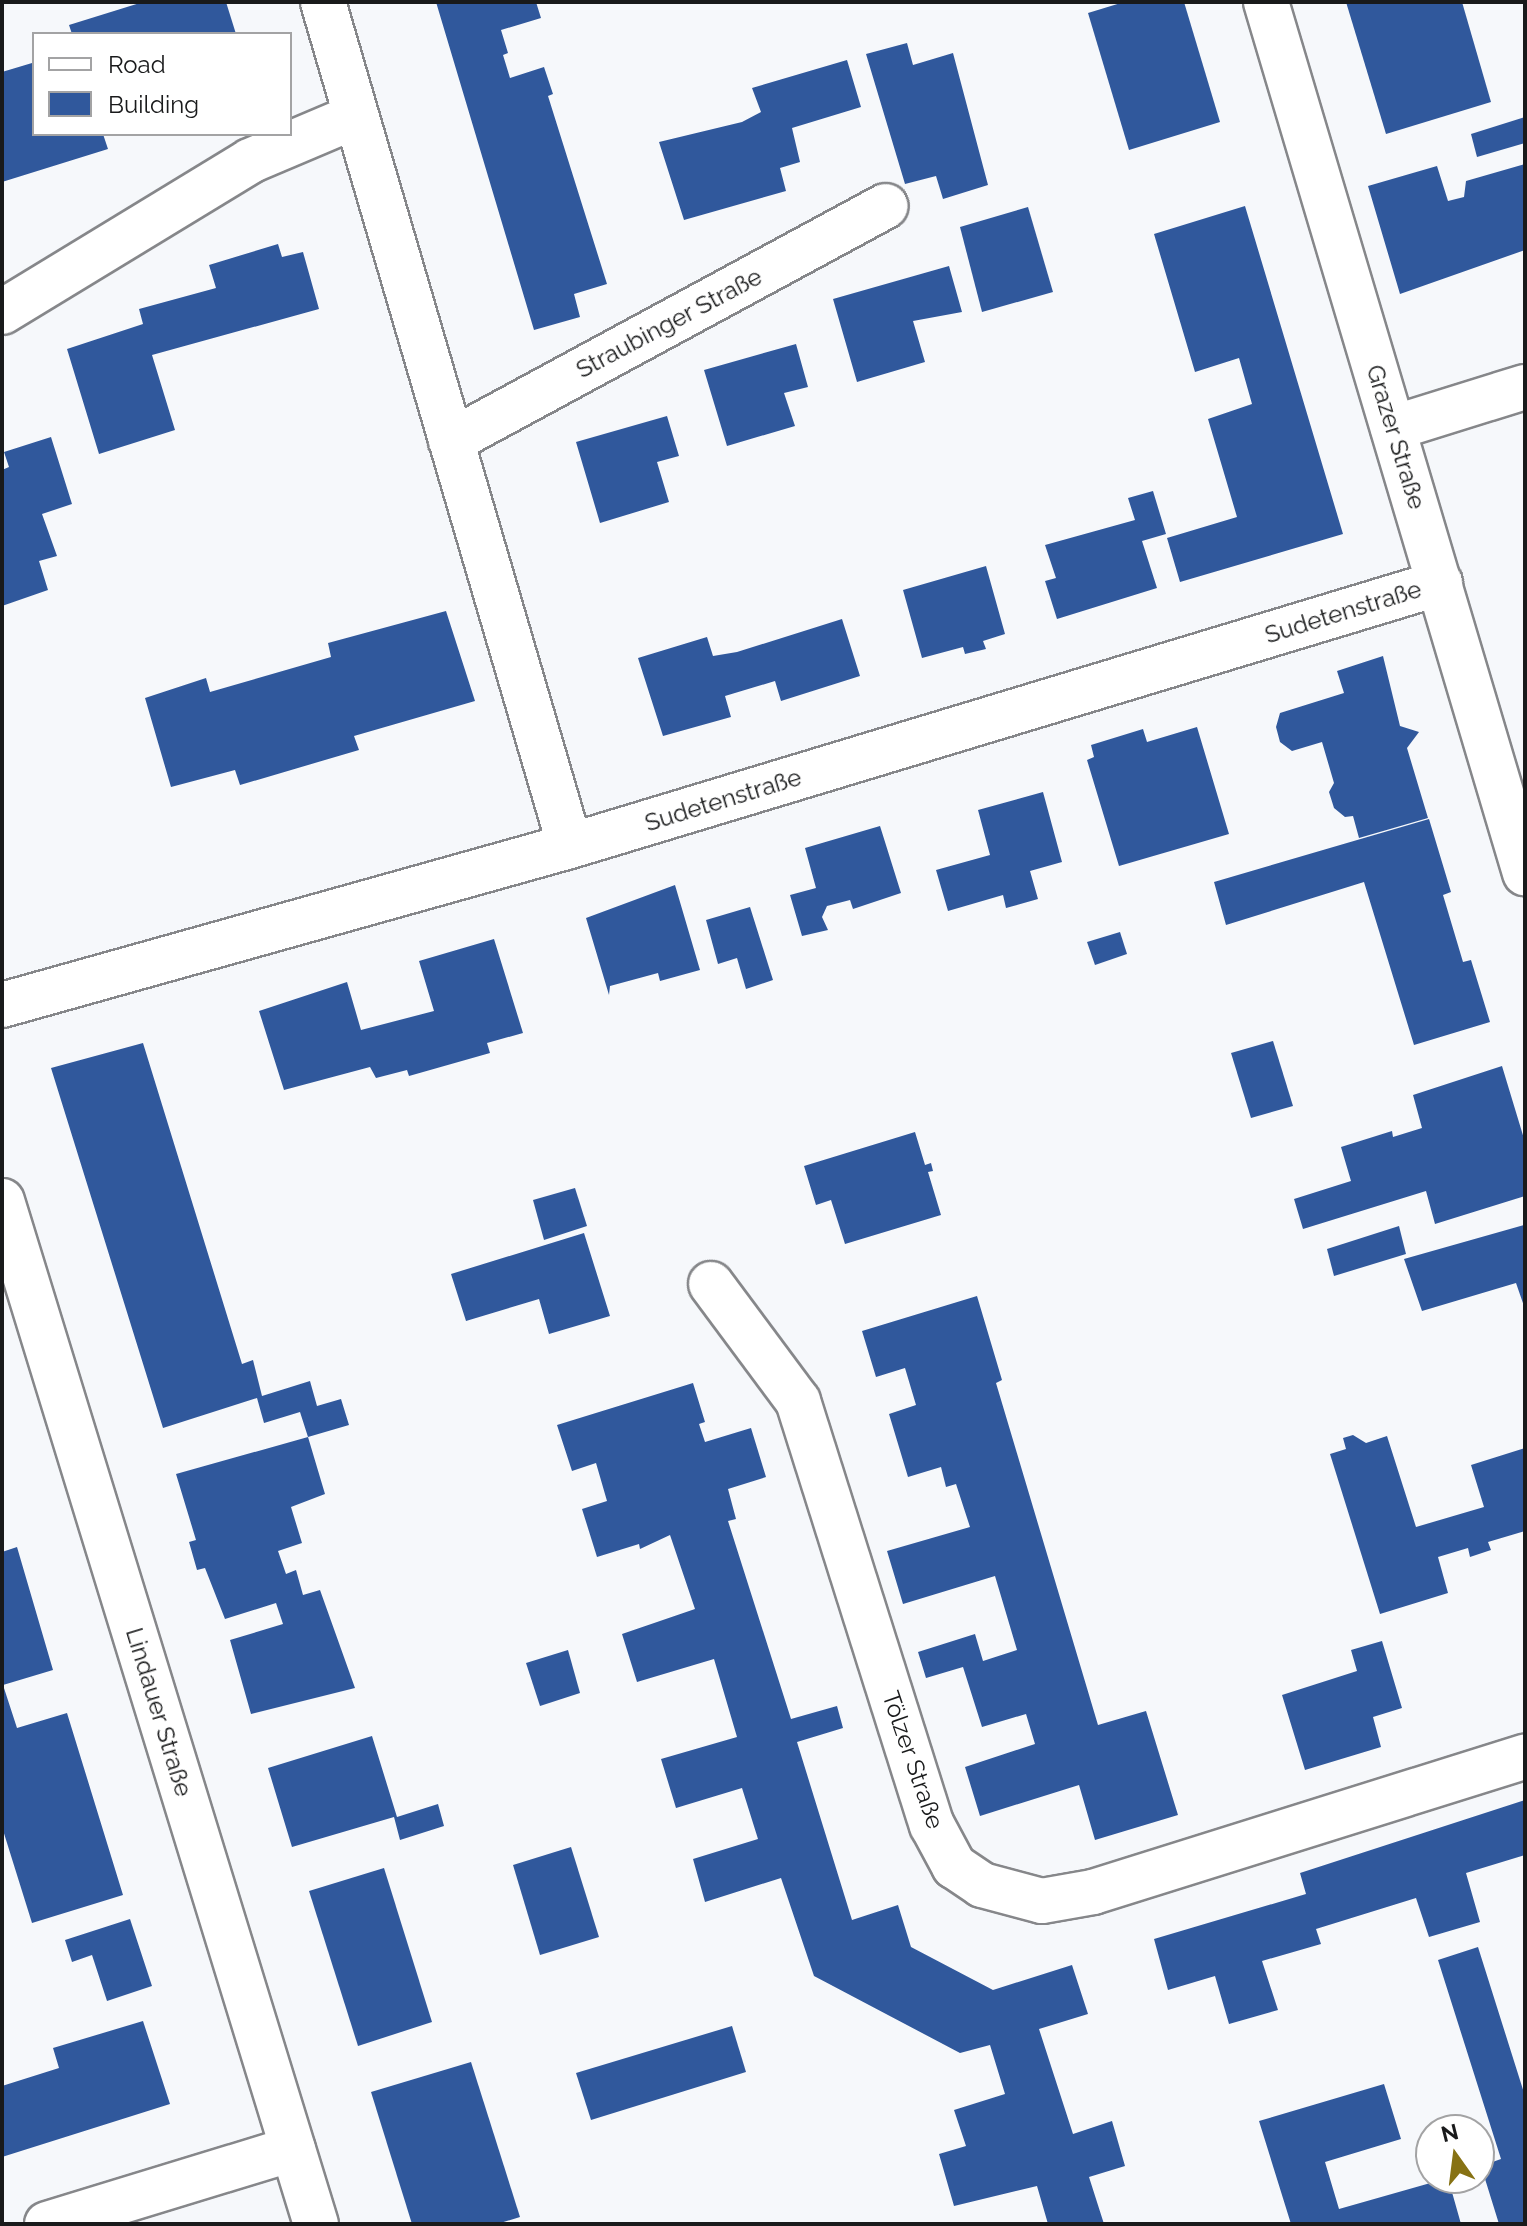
<!DOCTYPE html>
<meta charset="utf-8">
<style>
body{margin:0}
#map{position:relative;width:1527px;height:2226px;overflow:hidden;background:#f6f8fb;font-family:Raleway,sans-serif}
div>[style]{position:absolute}
[style*='--x']{left:calc(var(--x)*1px);top:calc(var(--y)*1px);width:calc(var(--w)*1px);rotate:calc(var(--a)*1deg)}
.building>*{inset:0;background:#30589c}
.roads{filter:drop-shadow(2px 0 #86878a) drop-shadow(-2px 0 #86878a) drop-shadow(0 2px #86878a) drop-shadow(0 -2px #86878a)}
.minor>*{height:44px;margin:-22px;padding:0 22px;transform-origin:22px;border-radius:22px;background:#fff}
span{translate:-50% -50%;white-space:nowrap;text-align:center;line-height:1.15;-webkit-text-stroke:8px #fff;paint-order:stroke}
.street-label{font-size:24px;color:#191a1b}
.frame{position:absolute;inset:0;border:4px solid #191a1b;pointer-events:none}
.legend{position:absolute;left:32px;top:32px;width:260px;height:104px;box-sizing:border-box;background:#fff;border:2px solid #a3a3a4;margin:0;padding:10px 14px;list-style:none;font-size:24px;color:#191a1b}
.legend li{display:flex;align-items:center;gap:16px;height:40px}
.legend b{width:40px;border:2px solid #a3a3a4}
.north{position:absolute;left:1415px;top:2114px;width:80px;height:80px;box-sizing:border-box;background:#fff;border:2px solid #a3a3a4;border-radius:50%;rotate:346deg;font-size:22px;font-weight:700;line-height:32px;text-align:center;color:#191a1b}
.north::after{content:'';display:block;margin:auto;width:28px;height:36px;background:#877214;clip-path:polygon(50% 0,100% 100%,50% 72%,0 100%)}
</style>
<div id="map">
<div class="building">
<i style="clip-path:polygon(143px 2px,226px 2px,236px 34px,72px 34px,69px 25px)"></i>
<i style="clip-path:polygon(436px 2px,536px 2px,541px 18px,501px 30px,508px 53px,503px 55px,510px 78px,544px 67px,553px 94px,548px 96px,607px 284px,574px 294px,580px 317px,534px 330px)"></i>
<i style="clip-path:polygon(1124px 2px,1184px 2px,1220px 122px,1129px 150px,1088px 13px)"></i>
<i style="clip-path:polygon(1346px 2px,1462px 2px,1491px 102px,1386px 134px)"></i>
<i style="clip-path:polygon(907px 43px,913px 65px,953px 53px,988px 185px,943px 199px,936px 176px,905px 184px,866px 54px)"></i>
<i style="clip-path:polygon(847px 60px,861px 107px,792px 128px,800px 162px,780px 168px,786px 191px,684px 220px,659px 142px,742px 122px,761px 112px,752px 88px)"></i>
<i style="clip-path:polygon(32px 63px,34px 134px,103px 134px,108px 149px,2px 182px,2px 72px)"></i>
<i style="clip-path:polygon(1525px 117px,1525px 143px,1477px 157px,1471px 134px)"></i>
<i style="clip-path:polygon(1525px 164px,1525px 250px,1400px 294px,1368px 186px,1437px 166px,1448px 201px,1464px 197px,1466px 181px)"></i>
<i style="clip-path:polygon(1245px 206px,1343px 534px,1180px 582px,1167px 538px,1237px 517px,1208px 419px,1252px 404px,1239px 358px,1195px 372px,1154px 234px)"></i>
<i style="clip-path:polygon(1028px 207px,1053px 292px,982px 312px,960px 227px)"></i>
<i style="clip-path:polygon(278px 244px,282px 257px,303px 252px,319px 309px,152px 355px,175px 430px,99px 454px,67px 349px,143px 324px,139px 309px,216px 288px,209px 265px)"></i>
<i style="clip-path:polygon(949px 266px,962px 312px,913px 321px,925px 362px,857px 382px,833px 299px)"></i>
<i style="clip-path:polygon(796px 344px,808px 387px,784px 393px,795px 426px,727px 446px,704px 370px)"></i>
<i style="clip-path:polygon(667px 416px,679px 456px,657px 462px,669px 502px,600px 523px,576px 442px)"></i>
<i style="clip-path:polygon(51px 437px,72px 504px,42px 514px,57px 556px,39px 561px,48px 590px,2px 606px,2px 470px,9px 467px,4px 452px)"></i>
<i style="clip-path:polygon(1153px 491px,1166px 534px,1142px 541px,1157px 588px,1057px 619px,1045px 581px,1056px 578px,1045px 545px,1135px 520px,1128px 498px)"></i>
<i style="clip-path:polygon(986px 566px,1005px 634px,983px 641px,986px 649px,965px 654px,963px 647px,922px 658px,903px 590px)"></i>
<i style="clip-path:polygon(446px 611px,475px 701px,354px 736px,359px 750px,240px 785px,235px 770px,171px 787px,145px 698px,206px 678px,210px 692px,331px 657px,328px 643px)"></i>
<i style="clip-path:polygon(842px 619px,860px 676px,781px 701px,775px 681px,725px 696px,731px 717px,663px 736px,638px 658px,707px 637px,713px 656px,737px 652px)"></i>
<i style="clip-path:polygon(1383px 656px,1400px 726px,1419px 732px,1407px 748px,1428px 818px,1359px 838px,1353px 816px,1345px 817px,1334px 808px,1329px 792px,1334px 783px,1322px 742px,1292px 751px,1280px 742px,1276px 727px,1280px 713px,1344px 693px,1337px 671px)"></i>
<i style="clip-path:polygon(1197px 727px,1229px 834px,1119px 866px,1087px 760px,1094px 757px,1091px 745px,1143px 729px,1147px 742px)"></i>
<i style="clip-path:polygon(1043px 792px,1062px 862px,1030px 871px,1038px 899px,1006px 908px,1003px 895px,948px 911px,936px 870px,990px 855px,978px 810px)"></i>
<i style="clip-path:polygon(1429px 819px,1451px 892px,1443px 895px,1463px 962px,1471px 960px,1490px 1022px,1414px 1045px,1364px 882px,1226px 925px,1214px 882px)"></i>
<i style="clip-path:polygon(880px 826px,901px 893px,853px 909px,850px 900px,827px 906px,822px 917px,828px 930px,802px 936px,790px 895px,816px 888px,805px 848px)"></i>
<i style="clip-path:polygon(675px 885px,700px 970px,660px 981px,658px 973px,610px 986px,609px 995px,586px 918px)"></i>
<i style="clip-path:polygon(750px 907px,773px 980px,746px 989px,737px 958px,718px 964px,706px 920px)"></i>
<i style="clip-path:polygon(1120px 932px,1127px 954px,1095px 965px,1087px 942px)"></i>
<i style="clip-path:polygon(494px 939px,523px 1033px,487px 1043px,490px 1053px,409px 1076px,407px 1070px,376px 1078px,370px 1067px,284px 1090px,259px 1011px,347px 982px,361px 1030px,434px 1011px,419px 961px)"></i>
<i style="clip-path:polygon(1273px 1041px,1293px 1106px,1251px 1118px,1231px 1053px)"></i>
<i style="clip-path:polygon(143px 1043px,242px 1364px,253px 1360px,262px 1396px,310px 1381px,317px 1406px,341px 1399px,349px 1425px,308px 1437px,300px 1412px,264px 1423px,257px 1398px,163px 1428px,51px 1068px)"></i>
<i style="clip-path:polygon(1502px 1066px,1525px 1142px,1525px 1196px,1435px 1224px,1426px 1191px,1303px 1229px,1294px 1199px,1351px 1181px,1341px 1147px,1392px 1131px,1393px 1137px,1422px 1128px,1413px 1095px)"></i>
<i style="clip-path:polygon(915px 1132px,925px 1165px,931px 1163px,933px 1171px,928px 1172px,941px 1215px,845px 1244px,831px 1200px,816px 1205px,804px 1166px)"></i>
<i style="clip-path:polygon(575px 1188px,587px 1226px,544px 1240px,533px 1200px)"></i>
<i style="clip-path:polygon(1524px 1225px,1525px 1309px,1516px 1283px,1422px 1311px,1404px 1259px)"></i>
<i style="clip-path:polygon(1399px 1226px,1406px 1254px,1334px 1276px,1327px 1249px)"></i>
<i style="clip-path:polygon(584px 1233px,610px 1316px,549px 1334px,539px 1299px,466px 1321px,451px 1274px)"></i>
<i style="clip-path:polygon(977px 1296px,1002px 1380px,996px 1383px,1098px 1725px,1146px 1711px,1178px 1815px,1095px 1840px,1079px 1785px,980px 1816px,965px 1767px,1035px 1744px,1026px 1714px,982px 1727px,963px 1667px,926px 1678px,918px 1652px,975px 1634px,983px 1661px,1017px 1650px,995px 1576px,903px 1604px,887px 1551px,970px 1527px,956px 1484px,946px 1487px,941px 1467px,908px 1477px,889px 1414px,916px 1405px,905px 1368px,876px 1377px,862px 1331px)"></i>
<i style="clip-path:polygon(693px 1383px,705px 1422px,699px 1424px,705px 1442px,751px 1428px,766px 1477px,728px 1489px,736px 1519px,728px 1521px,791px 1719px,837px 1706px,843px 1728px,797px 1742px,852px 1920px,898px 1905px,911px 1947px,993px 1990px,1072px 1965px,1088px 2014px,1039px 2029px,1073px 2134px,1112px 2121px,1125px 2166px,1089px 2177px,1104px 2224px,1048px 2224px,1037px 2186px,954px 2206px,939px 2154px,966px 2146px,954px 2110px,1005px 2094px,990px 2045px,960px 2053px,814px 1976px,781px 1878px,705px 1902px,693px 1859px,758px 1839px,742px 1788px,676px 1808px,661px 1759px,737px 1737px,714px 1659px,637px 1682px,622px 1634px,695px 1609px,670px 1535px,640px 1549px,639px 1544px,597px 1557px,582px 1509px,607px 1501px,596px 1463px,572px 1471px,557px 1425px)"></i>
<i style="clip-path:polygon(1353px 1435px,1366px 1443px,1387px 1436px,1416px 1527px,1484px 1507px,1471px 1465px,1525px 1448px,1525px 1531px,1488px 1542px,1491px 1550px,1470px 1557px,1468px 1548px,1438px 1557px,1448px 1593px,1380px 1614px,1330px 1454px,1346px 1449px,1343px 1438px)"></i>
<i style="clip-path:polygon(308px 1437px,325px 1494px,291px 1507px,302px 1543px,278px 1551px,286px 1574px,296px 1570px,303px 1595px,320px 1590px,355px 1688px,251px 1714px,230px 1640px,283px 1624px,276px 1603px,225px 1619px,205px 1568px,197px 1570px,189px 1542px,196px 1540px,176px 1474px)"></i>
<i style="clip-path:polygon(17px 1547px,53px 1670px,3px 1685px,17px 1728px,67px 1713px,123px 1895px,32px 1923px,2px 1827px,2px 1552px)"></i>
<i style="clip-path:polygon(1382px 1641px,1402px 1708px,1373px 1717px,1381px 1747px,1305px 1770px,1282px 1695px,1357px 1671px,1351px 1650px)"></i>
<i style="clip-path:polygon(568px 1650px,580px 1693px,540px 1706px,526px 1663px)"></i>
<i style="clip-path:polygon(372px 1736px,397px 1817px,438px 1804px,444px 1826px,400px 1840px,394px 1817px,292px 1847px,268px 1768px)"></i>
<i style="clip-path:polygon(1525px 1800px,1525px 1855px,1466px 1873px,1480px 1922px,1429px 1937px,1416px 1898px,1316px 1929px,1321px 1944px,1262px 1961px,1278px 2010px,1229px 2024px,1215px 1976px,1168px 1990px,1154px 1939px,1306px 1894px,1300px 1873px)"></i>
<i style="clip-path:polygon(571px 1847px,599px 1937px,540px 1955px,513px 1865px)"></i>
<i style="clip-path:polygon(384px 1868px,432px 2022px,358px 2046px,309px 1891px)"></i>
<i style="clip-path:polygon(130px 1919px,152px 1986px,107px 2001px,92px 1955px,72px 1962px,65px 1940px)"></i>
<i style="clip-path:polygon(1478px 1947px,1525px 2096px,1525px 2224px,1499px 2224px,1481px 2166px,1501px 2159px,1438px 1960px)"></i>
<i style="clip-path:polygon(143px 2021px,170px 2104px,2px 2157px,2px 2086px,59px 2068px,53px 2048px)"></i>
<i style="clip-path:polygon(732px 2026px,746px 2072px,591px 2120px,576px 2073px)"></i>
<i style="clip-path:polygon(471px 2062px,520px 2217px,497px 2224px,412px 2224px,371px 2092px)"></i>
<i style="clip-path:polygon(1384px 2084px,1401px 2139px,1325px 2162px,1339px 2209px,1448px 2178px,1461px 2224px,1291px 2224px,1259px 2121px)"></i>
</div>
<div class="roads">
<div class="minor">
<i style="--x:323;--y:2;--w:879;--a:73.69"></i>
<i style="--x:1266;--y:2;--w:909;--a:73.44"></i>
<i style="--x:2;--y:312;--w:290;--a:-31.3"></i>
<i style="--x:250;--y:161;--w:115;--a:-23"></i>
<i style="--x:1393;--y:428;--w:138;--a:-17.3"></i>
<i style="--x:451;--y:441;--w:494;--a:-28.4"></i>
<i style="--x:2;--y:1005;--w:590;--a:-15.64"></i>
<i style="--x:570;--y:846;--w:909;--a:-16.82"></i>
<i style="--x:2;--y:1201;--w:1070;--a:72.94"></i>
<i style="--x:711;--y:1284;--w:146;--a:53.4"></i>
<i style="--x:798;--y:1401;--w:445;--a:72.5"></i>
<i style="--x:932;--y:1825;--w:47;--a:61.8"></i>
<i style="--x:954;--y:1866;--w:34;--a:34"></i>
<i style="--x:982;--y:1885;--w:62;--a:14.9"></i>
<i style="--x:1042;--y:1901;--w:52;--a:-10"></i>
<i style="--x:1093;--y:1892;--w:453;--a:-17.4"></i>
<i style="--x:47;--y:2224;--w:257;--a:-17"></i>
</div>
</div>
<div class="street-label">
<span style="left:669px;top:323px;rotate:-28deg">Straubinger Straße</span>
<span style="left:1396px;top:437px;rotate:73deg">Grazer Straße</span>
<span style="left:1343px;top:612px;rotate:-17deg">Sudetenstraße</span>
<span style="left:723px;top:800px;rotate:-17deg">Sudetenstraße</span>
<span style="left:159px;top:1712px;rotate:73deg">Lindauer Straße</span>
<span style="left:913px;top:1760px;rotate:71deg">Tölzer Straße</span>
</div>
<div class="frame"></div>
<ul class="legend">
<li><b style="height:10px;background:#fff"></b>Road</li>
<li><b style="height:22px;background:#30589c"></b>Building</li>
</ul>
<div class="north">N</div>
</div>
